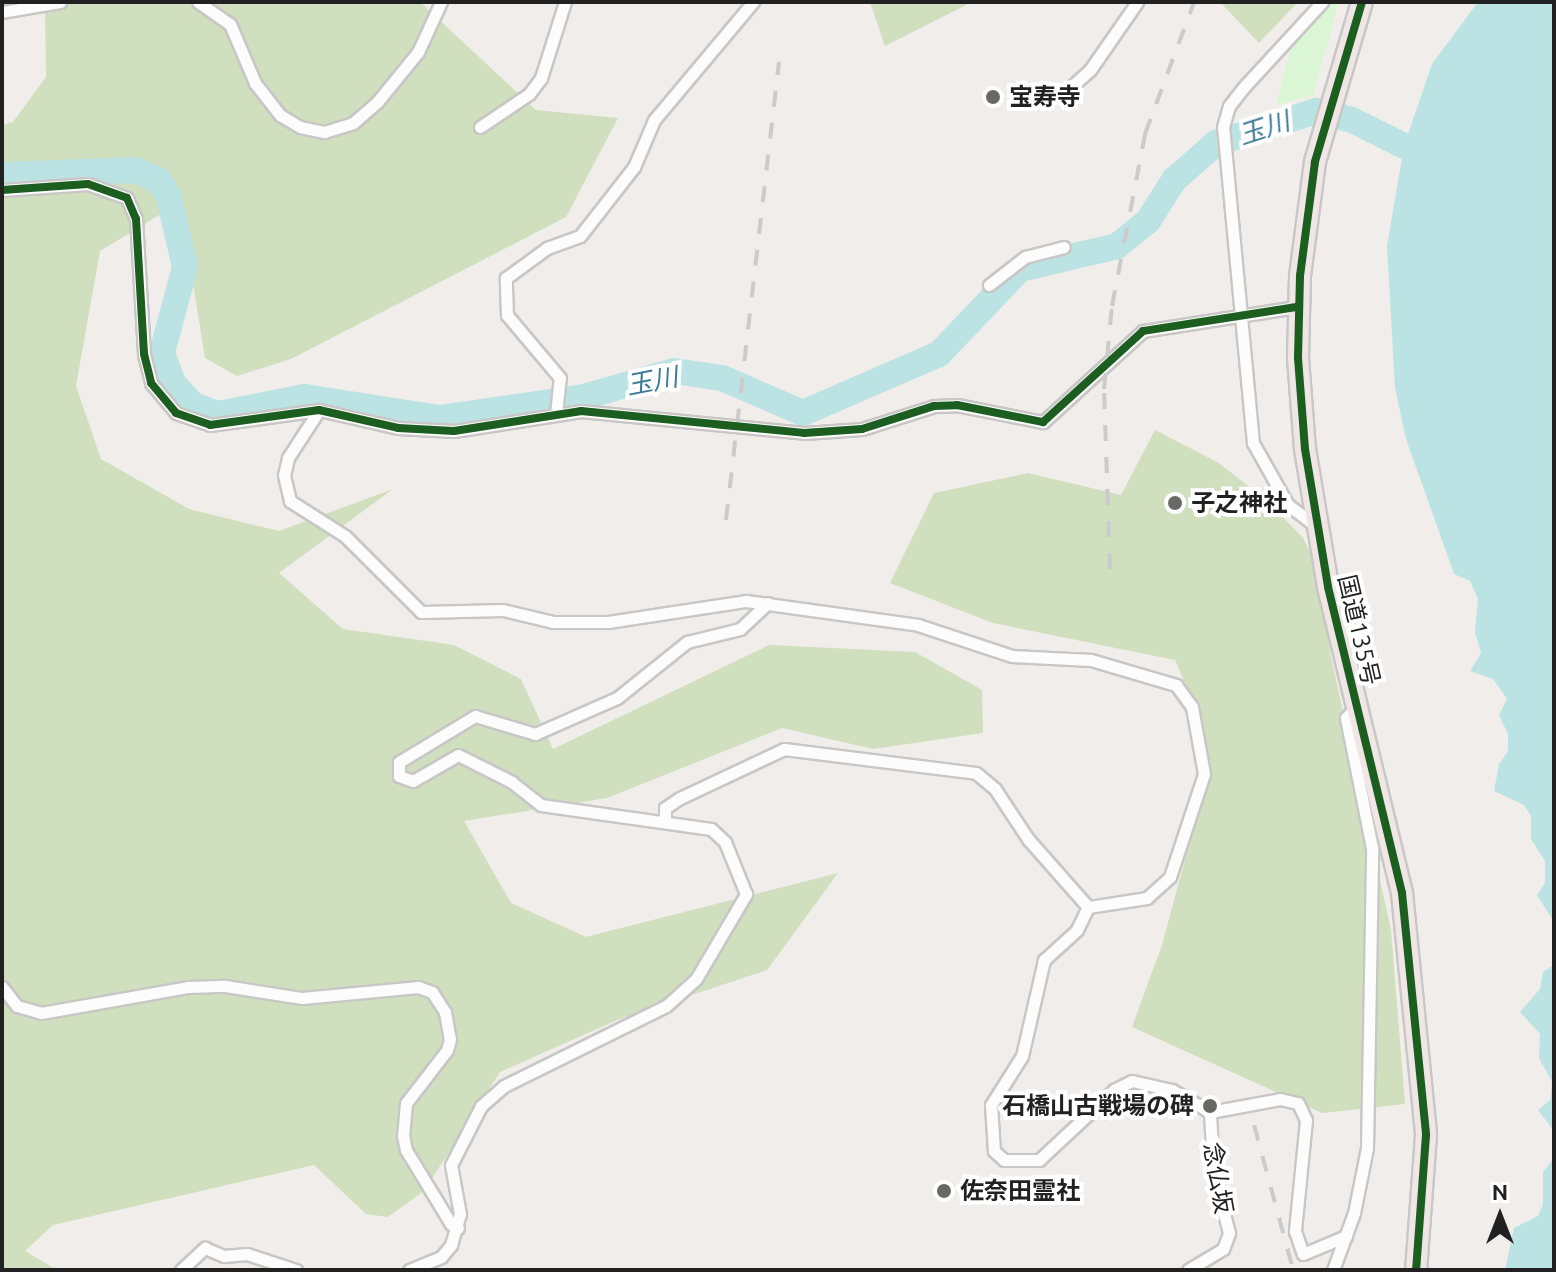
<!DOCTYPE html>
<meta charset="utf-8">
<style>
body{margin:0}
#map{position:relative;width:1556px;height:1272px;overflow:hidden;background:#f0edea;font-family:Ubuntu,"Noto Sans JP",sans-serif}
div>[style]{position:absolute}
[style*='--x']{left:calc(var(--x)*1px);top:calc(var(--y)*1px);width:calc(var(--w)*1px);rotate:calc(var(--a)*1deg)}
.forest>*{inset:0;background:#d0dfbe}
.park>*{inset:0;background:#dbf6d5}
.water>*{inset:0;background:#bce3e4}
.river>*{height:26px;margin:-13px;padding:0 13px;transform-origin:13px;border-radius:13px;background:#bce3e4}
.roads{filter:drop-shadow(2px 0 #c8c7c6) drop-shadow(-2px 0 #c8c7c6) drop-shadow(0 2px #c8c7c6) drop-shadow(0 -2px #c8c7c6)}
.minor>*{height:11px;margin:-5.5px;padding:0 5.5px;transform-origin:5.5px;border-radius:5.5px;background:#fdfcfc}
.trunk>*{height:20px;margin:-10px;padding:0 10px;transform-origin:10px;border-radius:10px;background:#f0e6e5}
.rail>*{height:4px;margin-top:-2px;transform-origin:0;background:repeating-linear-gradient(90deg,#cbcbcb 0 16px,transparent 0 32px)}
.cycleway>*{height:8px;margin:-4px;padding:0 4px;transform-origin:4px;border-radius:4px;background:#1b5e20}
.dots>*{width:22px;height:22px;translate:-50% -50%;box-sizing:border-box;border:4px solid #fff;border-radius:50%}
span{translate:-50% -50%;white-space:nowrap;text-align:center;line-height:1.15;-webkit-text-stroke:8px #fff;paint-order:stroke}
.poi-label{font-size:24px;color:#212121;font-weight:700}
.left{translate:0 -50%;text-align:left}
.right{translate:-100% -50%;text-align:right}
.street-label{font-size:24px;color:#212121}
.water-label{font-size:26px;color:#3b7a98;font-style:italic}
.frame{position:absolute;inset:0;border:4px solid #212121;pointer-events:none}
.north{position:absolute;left:1460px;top:1176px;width:80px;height:80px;-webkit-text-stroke:6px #fff;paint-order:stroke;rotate:0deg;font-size:22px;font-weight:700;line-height:32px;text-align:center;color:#212121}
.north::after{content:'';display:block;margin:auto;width:28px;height:36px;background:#212121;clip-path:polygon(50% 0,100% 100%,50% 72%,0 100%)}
</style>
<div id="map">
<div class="forest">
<i style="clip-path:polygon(45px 2px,420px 2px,536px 110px,618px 118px,566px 217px,291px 359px,237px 376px,205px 358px,187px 246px,174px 206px,100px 251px,76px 386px,101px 459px,189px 509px,279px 531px,393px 489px,279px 573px,343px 629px,454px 645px,521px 679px,553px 749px,769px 645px,915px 652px,982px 690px,983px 733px,873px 749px,782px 728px,607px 798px,464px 821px,511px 903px,586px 937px,838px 873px,767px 970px,617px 1020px,500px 1072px,424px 1191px,388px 1217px,366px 1214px,314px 1165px,53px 1225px,25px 1251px,57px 1270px,2px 1270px,2px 125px,13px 122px,46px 77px)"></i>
<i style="clip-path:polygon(870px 2px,972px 2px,885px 46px)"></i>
<i style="clip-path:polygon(1220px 2px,1298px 2px,1259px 43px)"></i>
<i style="clip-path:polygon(1155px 430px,1219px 463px,1267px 501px,1303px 538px,1321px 574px,1330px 652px,1391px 930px,1405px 1104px,1322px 1113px,1132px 1027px,1162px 945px,1200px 804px,1195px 706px,1175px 660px,993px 623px,890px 583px,934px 493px,1028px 473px,1121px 495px)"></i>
</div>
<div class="park">
<i style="clip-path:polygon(1331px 2px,1339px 2px,1313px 95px,1276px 105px,1290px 48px)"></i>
</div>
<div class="water">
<i style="clip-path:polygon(1478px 2px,1554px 2px,1554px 922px,1537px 895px,1545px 883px,1545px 861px,1531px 839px,1531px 816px,1524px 805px,1494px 791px,1499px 764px,1508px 751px,1508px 734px,1499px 715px,1507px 699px,1493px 679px,1470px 671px,1481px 653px,1475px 632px,1478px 599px,1470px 581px,1454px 574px,1406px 439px,1395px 388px,1387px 246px,1404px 146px,1432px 64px)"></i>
<i style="clip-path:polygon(1554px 965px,1554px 1131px,1538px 1110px,1550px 1100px,1552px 1082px,1539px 1058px,1540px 1034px,1520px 1012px,1540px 989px,1543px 972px)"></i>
<i style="clip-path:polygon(1554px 1158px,1554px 1270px,1505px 1270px,1514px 1228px,1538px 1216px,1543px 1204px,1543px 1172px)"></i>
</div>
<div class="river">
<i style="--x:2;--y:175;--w:133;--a:-2.2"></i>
<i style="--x:135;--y:170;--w:26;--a:23"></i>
<i style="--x:159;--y:180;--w:21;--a:61"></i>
<i style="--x:169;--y:198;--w:71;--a:76.9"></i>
<i style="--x:185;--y:267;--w:89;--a:105"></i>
<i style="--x:162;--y:353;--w:32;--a:70"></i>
<i style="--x:173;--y:383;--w:30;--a:48"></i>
<i style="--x:193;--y:405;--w:27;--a:20"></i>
<i style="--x:218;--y:414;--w:89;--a:-11.1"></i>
<i style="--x:305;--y:397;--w:136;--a:8.9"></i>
<i style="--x:439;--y:418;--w:142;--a:-8.1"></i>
<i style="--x:580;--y:398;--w:98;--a:-16"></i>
<i style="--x:674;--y:371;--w:49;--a:8.3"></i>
<i style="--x:722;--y:378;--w:88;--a:23.4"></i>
<i style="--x:803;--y:413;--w:148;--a:-23.5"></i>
<i style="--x:939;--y:354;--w:117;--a:-46.4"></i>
<i style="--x:1020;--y:269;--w:100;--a:-13.3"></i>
<i style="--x:1117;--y:246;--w:40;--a:-39"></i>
<i style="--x:1148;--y:221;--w:49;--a:-57.6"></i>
<i style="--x:1174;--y:180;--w:56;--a:-41.4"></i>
<i style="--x:1216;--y:143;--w:105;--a:-17.7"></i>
<i style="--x:1316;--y:111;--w:37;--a:14"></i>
<i style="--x:1352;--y:120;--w:58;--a:26.6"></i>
</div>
<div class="roads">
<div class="minor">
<i style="--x:198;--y:2;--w:39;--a:35"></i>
<i style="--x:230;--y:24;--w:64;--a:67"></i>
<i style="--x:255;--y:83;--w:41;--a:52"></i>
<i style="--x:280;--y:115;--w:23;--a:31"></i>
<i style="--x:300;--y:127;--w:25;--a:12"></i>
<i style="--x:324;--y:132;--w:30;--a:-17"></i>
<i style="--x:353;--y:123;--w:33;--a:-41"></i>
<i style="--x:378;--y:101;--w:63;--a:-50.8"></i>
<i style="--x:418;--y:52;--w:55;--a:-65.3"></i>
<i style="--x:2;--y:12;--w:59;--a:-9.8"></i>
<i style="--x:1061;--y:96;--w:39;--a:-42"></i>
<i style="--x:1090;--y:70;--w:83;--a:-55.3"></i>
<i style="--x:480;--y:127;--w:59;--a:-34"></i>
<i style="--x:529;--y:94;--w:20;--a:-53"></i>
<i style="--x:541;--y:78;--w:80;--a:-72.5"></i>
<i style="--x:2;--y:190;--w:86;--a:-4"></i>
<i style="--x:88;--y:184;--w:41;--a:19.7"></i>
<i style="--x:127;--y:198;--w:23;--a:67"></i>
<i style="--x:136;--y:219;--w:135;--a:86.6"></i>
<i style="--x:144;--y:354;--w:30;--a:76"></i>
<i style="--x:151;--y:383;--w:39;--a:50"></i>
<i style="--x:176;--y:413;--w:36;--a:19"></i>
<i style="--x:210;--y:425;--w:110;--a:-7.8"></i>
<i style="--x:319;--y:410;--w:81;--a:12.8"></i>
<i style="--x:398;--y:428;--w:56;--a:3.1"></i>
<i style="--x:454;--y:431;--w:129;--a:-8.9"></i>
<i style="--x:581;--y:411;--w:224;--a:5.6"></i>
<i style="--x:804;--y:433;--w:58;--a:-3.9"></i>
<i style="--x:862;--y:429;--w:76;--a:-17.7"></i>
<i style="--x:934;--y:406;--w:23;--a:-2"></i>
<i style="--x:957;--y:405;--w:88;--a:11.2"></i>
<i style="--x:1043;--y:422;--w:135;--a:-42.3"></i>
<i style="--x:1143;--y:331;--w:156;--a:-8.9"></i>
<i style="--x:989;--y:285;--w:46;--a:-37.9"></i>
<i style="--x:1025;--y:257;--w:40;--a:-14.4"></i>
<i style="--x:319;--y:410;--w:57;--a:122.9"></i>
<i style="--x:288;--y:458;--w:17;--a:103"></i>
<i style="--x:284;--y:475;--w:27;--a:77"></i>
<i style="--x:290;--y:501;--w:65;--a:32.5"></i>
<i style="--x:345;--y:536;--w:107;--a:45"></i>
<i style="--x:421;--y:612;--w:82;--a:-1.4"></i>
<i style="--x:503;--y:610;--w:51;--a:13.5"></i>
<i style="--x:553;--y:622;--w:55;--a:0"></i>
<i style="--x:608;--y:622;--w:140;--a:-8.7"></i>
<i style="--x:746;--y:601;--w:174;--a:7.9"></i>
<i style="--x:918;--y:625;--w:99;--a:18.3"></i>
<i style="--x:1012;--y:656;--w:79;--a:2.9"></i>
<i style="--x:1091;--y:660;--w:89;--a:16.4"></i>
<i style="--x:1176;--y:685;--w:27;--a:54"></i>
<i style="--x:1192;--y:707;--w:68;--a:79.8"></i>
<i style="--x:1204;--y:774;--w:108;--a:108.3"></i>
<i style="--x:1170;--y:877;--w:31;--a:138"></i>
<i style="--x:1147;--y:898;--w:60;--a:171.3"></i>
<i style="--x:556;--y:414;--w:36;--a:-84"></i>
<i style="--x:560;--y:378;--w:82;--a:-130.1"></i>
<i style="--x:507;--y:315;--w:37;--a:-92"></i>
<i style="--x:506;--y:278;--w:51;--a:-36.2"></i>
<i style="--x:547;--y:248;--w:35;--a:-20"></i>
<i style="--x:580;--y:236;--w:88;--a:-52"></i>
<i style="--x:634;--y:167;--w:51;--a:-66.9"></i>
<i style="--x:654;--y:120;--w:154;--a:-50"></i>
<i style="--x:1316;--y:526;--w:35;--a:-143"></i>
<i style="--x:1288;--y:505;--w:71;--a:-119.4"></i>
<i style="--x:1253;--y:443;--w:317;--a:-95.4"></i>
<i style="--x:1223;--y:127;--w:22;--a:-74"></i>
<i style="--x:1229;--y:106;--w:23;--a:-52"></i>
<i style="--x:1243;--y:88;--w:117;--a:-47.4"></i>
<i style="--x:665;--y:820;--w:12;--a:-90"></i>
<i style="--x:665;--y:808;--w:18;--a:-34"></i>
<i style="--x:680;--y:798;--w:115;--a:-25.2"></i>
<i style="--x:784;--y:749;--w:193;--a:7.1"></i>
<i style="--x:976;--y:773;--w:25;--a:40"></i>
<i style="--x:995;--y:789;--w:60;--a:56.6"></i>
<i style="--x:1028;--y:839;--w:91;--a:48.6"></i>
<i style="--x:1088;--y:907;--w:25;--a:116"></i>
<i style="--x:1077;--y:930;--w:45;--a:137.7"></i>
<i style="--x:1044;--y:960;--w:98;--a:102.9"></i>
<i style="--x:1022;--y:1056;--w:58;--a:122.3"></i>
<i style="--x:991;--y:1105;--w:46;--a:86.3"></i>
<i style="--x:994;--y:1151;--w:13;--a:42"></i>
<i style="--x:1004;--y:1160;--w:35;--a:0"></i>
<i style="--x:1039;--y:1160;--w:103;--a:-43"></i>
<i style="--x:1114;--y:1090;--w:20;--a:-27"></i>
<i style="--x:1132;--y:1081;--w:41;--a:12.7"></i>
<i style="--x:1172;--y:1090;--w:44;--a:30.1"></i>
<i style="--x:2;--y:987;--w:24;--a:52"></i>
<i style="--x:17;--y:1006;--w:25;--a:16"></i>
<i style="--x:41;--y:1013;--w:150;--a:-10"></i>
<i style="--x:189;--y:987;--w:36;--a:-2"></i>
<i style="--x:225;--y:986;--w:78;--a:8.9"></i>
<i style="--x:302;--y:998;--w:117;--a:-5.4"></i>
<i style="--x:418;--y:987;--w:15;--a:20"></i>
<i style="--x:432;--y:992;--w:24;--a:57"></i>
<i style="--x:445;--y:1012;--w:27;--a:80"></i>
<i style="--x:450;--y:1039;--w:11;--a:105"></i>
<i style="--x:447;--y:1050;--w:67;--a:127.7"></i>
<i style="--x:406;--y:1103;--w:32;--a:95"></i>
<i style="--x:403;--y:1135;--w:15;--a:79"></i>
<i style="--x:406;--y:1150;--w:87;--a:58.7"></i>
<i style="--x:451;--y:1224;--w:8;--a:30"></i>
<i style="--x:1210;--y:1112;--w:71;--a:-10.5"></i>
<i style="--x:1280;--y:1099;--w:18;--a:13"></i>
<i style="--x:1298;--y:1103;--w:19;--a:65"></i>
<i style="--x:1306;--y:1120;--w:112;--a:95.7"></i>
<i style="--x:1295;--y:1231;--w:24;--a:71"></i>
<i style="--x:1303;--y:1254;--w:47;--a:-22.7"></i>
<i style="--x:181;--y:1270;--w:33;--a:-43"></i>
<i style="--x:205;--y:1248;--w:21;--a:23"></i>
<i style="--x:224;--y:1256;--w:23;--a:-5"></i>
<i style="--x:247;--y:1254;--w:52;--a:18.1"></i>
<i style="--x:409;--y:1270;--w:35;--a:-22"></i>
<i style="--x:441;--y:1257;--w:16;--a:-50"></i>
<i style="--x:451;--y:1245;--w:32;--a:-74"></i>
<i style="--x:460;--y:1214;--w:50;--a:-100.4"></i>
<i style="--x:451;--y:1165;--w:66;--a:-63"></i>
<i style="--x:481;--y:1106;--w:30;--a:-41"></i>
<i style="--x:504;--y:1086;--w:181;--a:-26.3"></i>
<i style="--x:666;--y:1006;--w:40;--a:-42"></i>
<i style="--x:696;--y:979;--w:99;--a:-59.5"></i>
<i style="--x:746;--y:894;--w:56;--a:-112"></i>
<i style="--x:725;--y:842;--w:19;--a:-137"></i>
<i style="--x:711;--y:829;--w:172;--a:-172"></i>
<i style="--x:541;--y:805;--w:37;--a:-142"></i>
<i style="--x:512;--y:782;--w:60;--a:-153.4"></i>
<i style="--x:458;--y:755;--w:52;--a:150"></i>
<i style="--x:413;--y:781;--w:15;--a:-160"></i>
<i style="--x:399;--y:776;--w:14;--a:-90"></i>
<i style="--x:399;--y:762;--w:89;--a:-31.2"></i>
<i style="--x:475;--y:716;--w:63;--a:16.7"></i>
<i style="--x:535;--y:734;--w:90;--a:-23.7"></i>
<i style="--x:617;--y:698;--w:90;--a:-38.7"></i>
<i style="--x:687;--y:642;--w:55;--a:-13.8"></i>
<i style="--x:740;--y:629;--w:38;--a:-43"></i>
<i style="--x:1188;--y:1270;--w:41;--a:-31"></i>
<i style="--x:1223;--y:1249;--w:17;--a:-69"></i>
<i style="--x:1229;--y:1233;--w:65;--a:-104.3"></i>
<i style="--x:1213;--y:1170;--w:58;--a:-93"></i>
<i style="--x:1333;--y:1270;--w:61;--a:-69.8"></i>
<i style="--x:1354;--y:1213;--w:66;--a:-78.7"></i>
<i style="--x:1367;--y:1148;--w:300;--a:-89"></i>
<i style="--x:1372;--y:848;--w:133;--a:-101.3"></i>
<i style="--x:1346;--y:718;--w:15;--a:-48"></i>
</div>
<div class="trunk">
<i style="--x:1362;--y:2;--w:167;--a:106.4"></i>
<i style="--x:1315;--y:162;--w:115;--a:97.5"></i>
<i style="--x:1300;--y:276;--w:82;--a:91.4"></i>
<i style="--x:1298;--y:358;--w:91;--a:85.6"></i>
<i style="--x:1305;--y:449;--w:140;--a:80.5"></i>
<i style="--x:1328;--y:587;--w:315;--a:76.4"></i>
<i style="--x:1402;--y:893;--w:243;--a:84.3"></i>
<i style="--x:1426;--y:1135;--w:135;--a:94.2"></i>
</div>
</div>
<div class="rail">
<i style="--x:726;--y:520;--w:461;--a:-83.4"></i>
<i style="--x:1110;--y:569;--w:180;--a:-91.9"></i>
<i style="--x:1104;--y:389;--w:83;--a:-84.5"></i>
<i style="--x:1112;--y:306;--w:175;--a:-79.1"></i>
<i style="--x:1145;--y:134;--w:141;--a:-69.6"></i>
<i style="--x:1254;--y:1125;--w:150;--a:74.9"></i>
</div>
<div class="cycleway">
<i style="--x:1362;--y:2;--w:167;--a:106.4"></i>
<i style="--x:1315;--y:162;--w:115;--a:97.5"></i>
<i style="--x:1300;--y:276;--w:82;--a:91.4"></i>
<i style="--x:1298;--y:358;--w:91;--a:85.6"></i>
<i style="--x:1305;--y:449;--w:140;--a:80.5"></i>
<i style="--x:1328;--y:587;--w:315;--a:76.4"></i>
<i style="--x:1402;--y:893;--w:243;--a:84.3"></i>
<i style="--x:1426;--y:1135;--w:135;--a:94.2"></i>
<i style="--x:2;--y:190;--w:86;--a:-4"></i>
<i style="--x:88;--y:184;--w:41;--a:19.7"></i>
<i style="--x:127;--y:198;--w:23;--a:67"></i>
<i style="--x:136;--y:219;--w:135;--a:86.6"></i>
<i style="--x:144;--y:354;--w:30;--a:76"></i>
<i style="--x:151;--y:383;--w:39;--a:50"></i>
<i style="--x:176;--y:413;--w:36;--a:19"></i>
<i style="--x:210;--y:425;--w:110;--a:-7.8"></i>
<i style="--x:319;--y:410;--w:81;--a:12.8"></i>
<i style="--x:398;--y:428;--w:56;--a:3.1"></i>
<i style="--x:454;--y:431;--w:129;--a:-8.9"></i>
<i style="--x:581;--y:411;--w:224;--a:5.6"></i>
<i style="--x:804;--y:433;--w:58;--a:-3.9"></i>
<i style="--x:862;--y:429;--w:76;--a:-17.7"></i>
<i style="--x:934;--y:406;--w:23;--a:-2"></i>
<i style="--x:957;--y:405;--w:88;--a:11.2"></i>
<i style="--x:1043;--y:422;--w:135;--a:-42.3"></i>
<i style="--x:1143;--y:331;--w:156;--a:-8.9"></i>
</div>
<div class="dots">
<i style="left:993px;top:97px;background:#696867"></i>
<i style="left:1175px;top:503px;background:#696867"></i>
<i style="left:1210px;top:1106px;background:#696867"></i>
<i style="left:944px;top:1191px;background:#696867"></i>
</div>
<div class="poi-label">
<span class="left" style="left:1009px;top:97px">宝寿寺</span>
<span class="left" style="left:1191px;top:503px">子之神社</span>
<span class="right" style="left:1194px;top:1106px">石橋山古戦場の碑</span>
<span class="left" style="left:960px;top:1191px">佐奈田霊社</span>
</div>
<div class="street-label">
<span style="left:1359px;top:630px;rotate:77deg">国道135号</span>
<span style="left:1218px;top:1178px;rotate:80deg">念仏坂</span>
</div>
<div class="water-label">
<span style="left:1264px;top:128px;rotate:-18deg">玉川</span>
<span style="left:652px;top:381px;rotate:-11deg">玉川</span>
</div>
<div class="frame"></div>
<div class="north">N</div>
</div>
